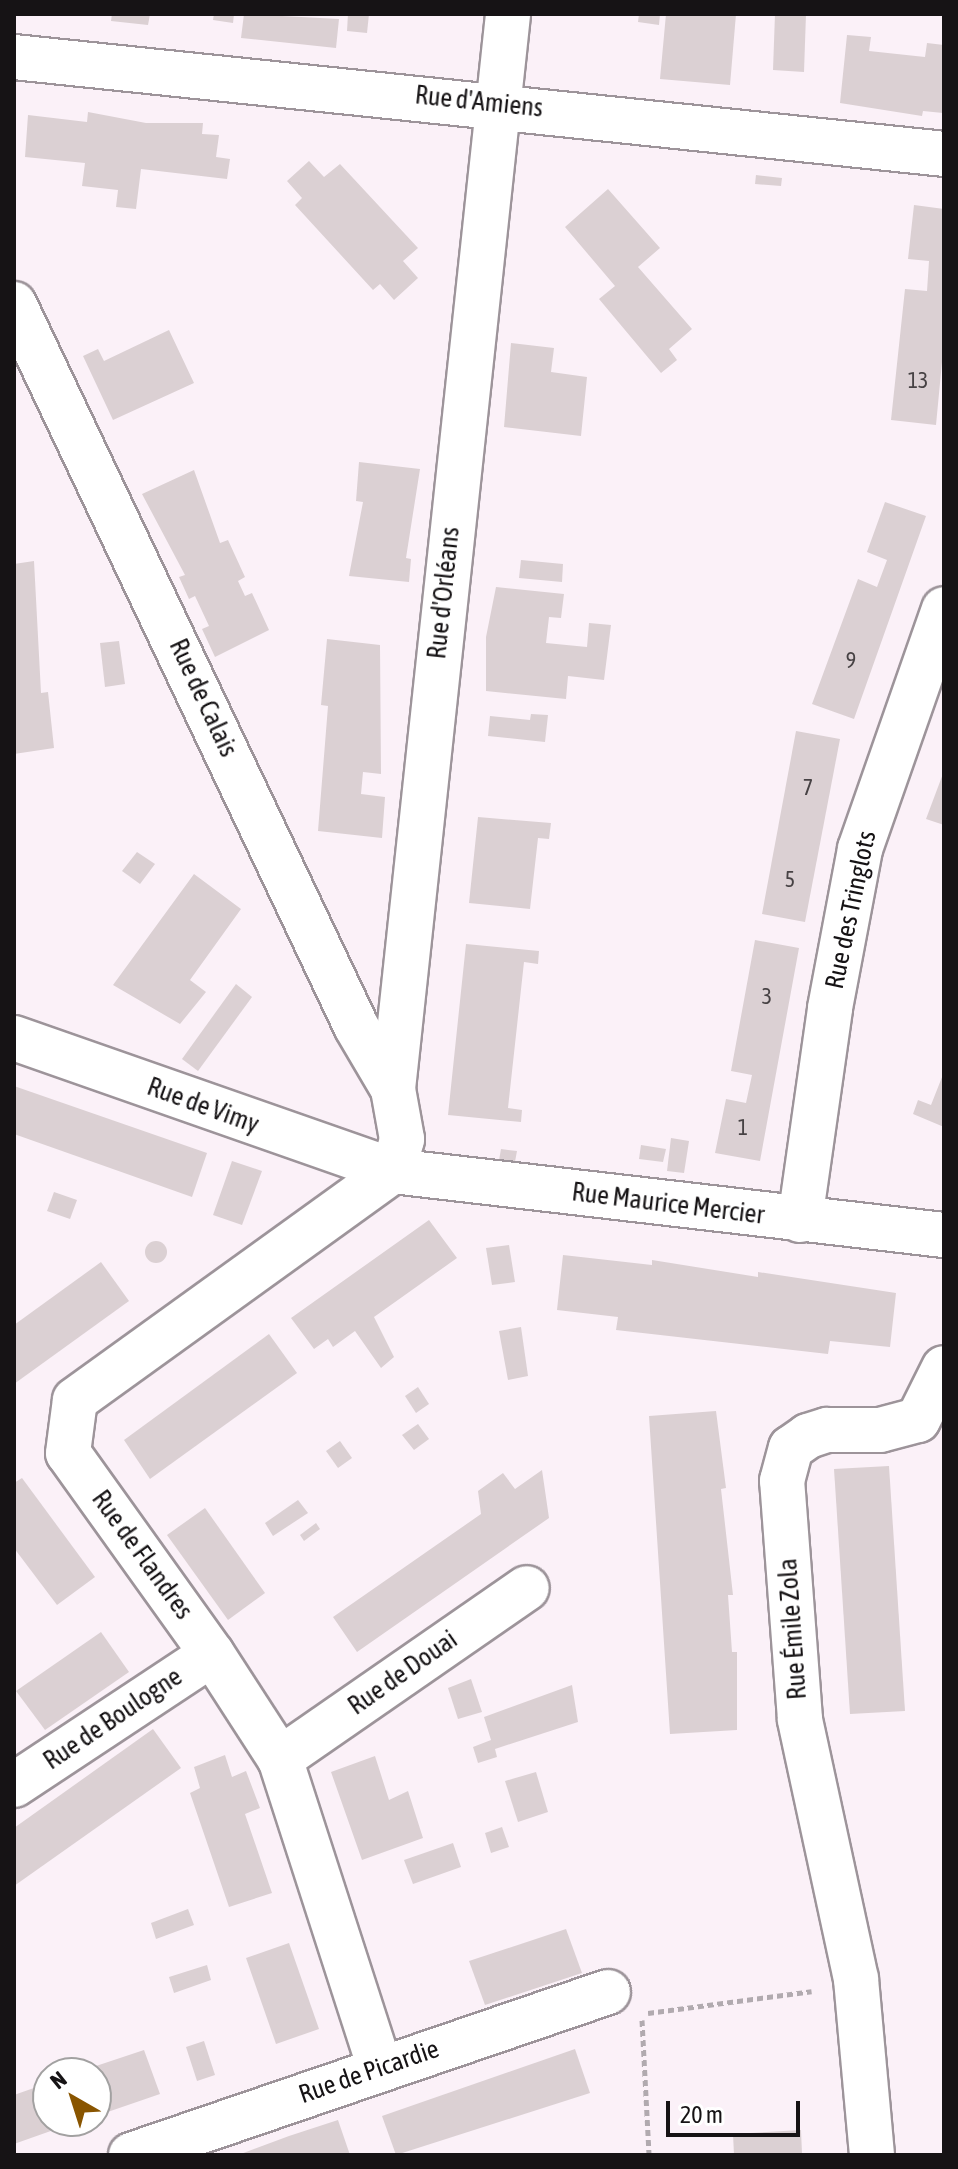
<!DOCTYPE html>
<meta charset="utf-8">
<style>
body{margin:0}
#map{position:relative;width:958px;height:2169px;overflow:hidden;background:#fbf1f8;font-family:"Asap Condensed",sans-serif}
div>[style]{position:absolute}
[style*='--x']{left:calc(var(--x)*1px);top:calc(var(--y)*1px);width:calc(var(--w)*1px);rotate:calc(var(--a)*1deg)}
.building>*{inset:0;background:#dbd0d3}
.round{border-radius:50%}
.path>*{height:5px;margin-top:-2.5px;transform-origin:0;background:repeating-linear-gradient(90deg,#b1aaaf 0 6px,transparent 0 10px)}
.roads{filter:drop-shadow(2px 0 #9d949a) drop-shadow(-2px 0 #9d949a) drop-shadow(0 2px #9d949a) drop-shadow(0 -2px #9d949a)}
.street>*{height:44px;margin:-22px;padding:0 22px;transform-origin:22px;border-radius:22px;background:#fff}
span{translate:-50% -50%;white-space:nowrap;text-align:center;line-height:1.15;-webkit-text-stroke:6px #fff;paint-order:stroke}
.number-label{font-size:22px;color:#474244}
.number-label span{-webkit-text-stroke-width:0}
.street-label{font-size:26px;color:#161315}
.frame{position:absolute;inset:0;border:16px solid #161315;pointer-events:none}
.north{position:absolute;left:32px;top:2057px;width:80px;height:80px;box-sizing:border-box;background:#fff;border:2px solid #a2a1a1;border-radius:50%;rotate:321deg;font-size:22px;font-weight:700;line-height:32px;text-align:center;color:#161315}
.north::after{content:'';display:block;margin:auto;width:28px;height:36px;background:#895500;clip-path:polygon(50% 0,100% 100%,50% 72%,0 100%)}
.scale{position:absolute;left:666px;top:2101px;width:134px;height:36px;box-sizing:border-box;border:4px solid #161315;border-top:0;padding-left:10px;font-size:24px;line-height:28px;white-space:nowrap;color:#161315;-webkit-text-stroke:6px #fff;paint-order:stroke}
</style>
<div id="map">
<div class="building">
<i style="clip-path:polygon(112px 14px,150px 14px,148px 25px,111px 21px)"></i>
<i style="clip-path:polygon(214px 14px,234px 14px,233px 23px,213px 20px)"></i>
<i style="clip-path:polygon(244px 14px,339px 19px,336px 48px,241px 38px)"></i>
<i style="clip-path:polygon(348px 14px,369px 14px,367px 33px,347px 31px)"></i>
<i style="clip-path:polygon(639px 14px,660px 14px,659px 25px,638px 22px)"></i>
<i style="clip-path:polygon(666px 14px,736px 14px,730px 85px,660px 79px)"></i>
<i style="clip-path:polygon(775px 14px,806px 14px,804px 72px,773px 70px)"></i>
<i style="clip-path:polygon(847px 35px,871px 37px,869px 51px,925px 57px,927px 43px,944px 45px,943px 113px,923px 111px,922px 116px,840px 103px)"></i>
<i style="clip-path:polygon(88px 112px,146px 123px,203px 123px,202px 134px,219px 135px,216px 157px,230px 159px,227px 179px,141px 169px,136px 209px,116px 207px,118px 190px,82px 186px,85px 163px,25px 157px,28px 115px,87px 122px)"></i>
<i style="clip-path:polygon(309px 161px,324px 177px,340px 164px,418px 248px,403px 261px,418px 278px,394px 300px,380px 284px,373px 290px,295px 205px,302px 198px,287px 181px)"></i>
<i style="clip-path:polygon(756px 175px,782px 178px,781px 186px,755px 184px)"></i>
<i style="clip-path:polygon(608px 189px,660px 248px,638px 267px,692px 329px,669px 349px,677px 360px,661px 373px,599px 299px,615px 286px,565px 227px)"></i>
<i style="clip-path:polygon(914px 205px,944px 209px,944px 341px,936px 425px,891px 420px,905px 289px,927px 291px,929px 261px,908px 259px)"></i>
<i style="clip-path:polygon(169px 330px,194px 383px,113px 420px,83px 356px,98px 349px,104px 361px)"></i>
<i style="clip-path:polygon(511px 343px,554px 348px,551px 372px,587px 377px,581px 436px,504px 427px)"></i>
<i style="clip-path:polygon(359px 462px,420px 469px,406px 558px,411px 559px,409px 582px,349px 576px,363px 502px,356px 501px)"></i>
<i style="clip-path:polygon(194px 470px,220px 543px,228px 540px,245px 577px,238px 581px,245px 596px,252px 593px,269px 630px,215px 657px,202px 629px,209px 626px,195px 596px,189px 599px,179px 577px,185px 575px,142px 494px)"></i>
<i style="clip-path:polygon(885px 502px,926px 516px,854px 719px,812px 704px,858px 579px,877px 587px,887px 560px,867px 552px)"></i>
<i style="clip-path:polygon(521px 560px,563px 564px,562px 582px,519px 578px)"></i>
<i style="clip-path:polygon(34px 561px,41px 693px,48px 692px,54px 748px,14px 754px,14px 564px)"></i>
<i style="clip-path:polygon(496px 587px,564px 594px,561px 618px,549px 617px,546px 643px,587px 647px,589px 623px,611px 625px,604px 680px,568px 676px,566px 699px,486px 691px,486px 637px)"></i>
<i style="clip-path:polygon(327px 639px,380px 645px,381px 774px,363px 772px,361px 794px,385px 797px,382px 838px,318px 831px,328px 706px,321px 705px)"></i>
<i style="clip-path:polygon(119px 641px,125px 684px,105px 687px,100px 643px)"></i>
<i style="clip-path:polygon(531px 714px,548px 715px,545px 742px,488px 736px,490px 716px,530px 720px)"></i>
<i style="clip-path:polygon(796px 731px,840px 739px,805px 922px,762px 914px)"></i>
<i style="clip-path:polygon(944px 771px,944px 825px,926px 819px)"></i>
<i style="clip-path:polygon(478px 817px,551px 823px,549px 839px,538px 838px,530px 909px,469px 903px)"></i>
<i style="clip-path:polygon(137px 852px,155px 864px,140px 884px,122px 871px)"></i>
<i style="clip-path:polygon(194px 874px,241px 909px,190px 980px,206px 992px,180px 1024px,113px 985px)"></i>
<i style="clip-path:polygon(755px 940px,799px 948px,760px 1161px,715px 1153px,726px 1099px,746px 1103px,752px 1075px,731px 1071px)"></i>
<i style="clip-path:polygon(466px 944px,539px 951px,538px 964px,524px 962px,508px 1108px,522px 1110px,521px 1122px,448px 1115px)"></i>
<i style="clip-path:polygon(236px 984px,252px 997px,198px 1071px,182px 1059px)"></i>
<i style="clip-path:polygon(944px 1072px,944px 1127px,913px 1114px,918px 1100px,931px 1105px)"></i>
<i style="clip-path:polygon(14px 1086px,207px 1153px,192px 1197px,14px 1134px)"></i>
<i style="clip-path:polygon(671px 1138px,689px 1141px,684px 1173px,667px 1171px)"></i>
<i style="clip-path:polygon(641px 1145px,666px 1149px,663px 1162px,639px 1159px)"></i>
<i style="clip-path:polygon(501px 1149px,517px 1151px,514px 1167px,498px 1166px)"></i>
<i style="clip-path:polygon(232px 1161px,262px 1171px,242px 1225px,213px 1215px)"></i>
<i style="clip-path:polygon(54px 1192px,77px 1200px,70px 1219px,47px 1211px)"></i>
<i style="clip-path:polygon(429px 1220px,457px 1258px,374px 1317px,394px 1357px,381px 1368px,355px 1331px,333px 1347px,328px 1339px,314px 1349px,291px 1318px)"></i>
<i class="round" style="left:145px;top:1241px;width:22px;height:22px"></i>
<i style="clip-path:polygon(509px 1245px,515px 1282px,492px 1285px,486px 1248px)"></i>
<i style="clip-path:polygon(563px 1255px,652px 1265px,652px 1260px,758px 1277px,758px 1272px,896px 1293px,890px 1347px,830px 1341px,828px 1354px,616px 1330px,618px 1317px,557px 1310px)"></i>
<i style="clip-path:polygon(101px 1262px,129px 1301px,14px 1384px,14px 1325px)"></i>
<i style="clip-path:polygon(521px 1327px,528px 1376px,508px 1380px,499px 1331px)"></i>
<i style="clip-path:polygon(269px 1334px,297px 1373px,150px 1479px,124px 1440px)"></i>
<i style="clip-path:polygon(418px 1387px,429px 1404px,416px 1413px,405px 1396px)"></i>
<i style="clip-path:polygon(716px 1411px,726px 1488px,721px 1489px,733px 1595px,728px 1595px,732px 1652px,737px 1652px,737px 1730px,670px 1734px,649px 1416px)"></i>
<i style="clip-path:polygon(418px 1424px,429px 1439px,414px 1450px,402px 1435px)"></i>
<i style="clip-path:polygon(340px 1441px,352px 1458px,338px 1468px,326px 1451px)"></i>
<i style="clip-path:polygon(889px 1466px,905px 1711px,850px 1714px,834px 1469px)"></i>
<i style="clip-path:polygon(542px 1470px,549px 1518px,357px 1652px,333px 1617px,481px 1514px,478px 1491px,503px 1473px,515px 1489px)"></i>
<i style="clip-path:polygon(22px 1478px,95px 1577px,57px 1605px,14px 1548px,14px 1483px)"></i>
<i style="clip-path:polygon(298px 1500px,308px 1513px,273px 1536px,265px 1523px)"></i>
<i style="clip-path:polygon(205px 1508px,265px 1593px,228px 1620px,167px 1535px)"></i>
<i style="clip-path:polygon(316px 1523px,320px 1529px,304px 1541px,300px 1535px)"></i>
<i style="clip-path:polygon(101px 1632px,129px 1672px,45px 1730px,16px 1691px)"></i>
<i style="clip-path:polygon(471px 1679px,482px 1712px,458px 1719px,448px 1688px)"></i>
<i style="clip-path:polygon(572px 1685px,578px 1722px,495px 1749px,497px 1757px,478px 1763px,473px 1747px,491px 1740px,484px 1717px)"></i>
<i style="clip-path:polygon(153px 1729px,181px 1768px,14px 1886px,14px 1828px)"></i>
<i style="clip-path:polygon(225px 1755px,232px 1777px,246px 1771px,260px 1808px,245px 1814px,272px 1893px,229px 1907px,190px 1793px,200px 1788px,194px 1767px)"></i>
<i style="clip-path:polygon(375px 1756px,389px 1800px,408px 1791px,423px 1838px,362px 1860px,331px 1772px)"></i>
<i style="clip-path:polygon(536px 1772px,548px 1812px,518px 1822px,505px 1781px)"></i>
<i style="clip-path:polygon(502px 1827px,509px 1847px,491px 1853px,485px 1833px)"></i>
<i style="clip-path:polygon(453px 1843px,461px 1867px,413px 1884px,404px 1860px)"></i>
<i style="clip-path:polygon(188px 1909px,194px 1925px,156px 1939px,151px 1923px)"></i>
<i style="clip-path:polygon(566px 1929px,582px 1973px,485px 2005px,469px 1961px)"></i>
<i style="clip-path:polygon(289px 1943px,319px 2029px,276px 2044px,246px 1958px)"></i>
<i style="clip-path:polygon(207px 1965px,211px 1980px,174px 1993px,169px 1977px)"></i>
<i style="clip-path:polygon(204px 2041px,215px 2075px,197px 2081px,186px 2047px)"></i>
<i style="clip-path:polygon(575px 2049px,590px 2093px,396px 2155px,382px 2116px)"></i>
<i style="clip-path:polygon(144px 2050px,160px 2094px,96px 2116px,96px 2073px,78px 2072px)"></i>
<i style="clip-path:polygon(48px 2083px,48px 2121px,79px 2121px,14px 2144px,14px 2095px)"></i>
<i style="clip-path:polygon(338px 2120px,350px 2155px,238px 2155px,289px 2136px)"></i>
<i style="clip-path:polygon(801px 2130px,802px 2154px,734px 2155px,733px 2134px)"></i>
</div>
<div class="path">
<i style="--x:648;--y:2013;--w:165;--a:-7.6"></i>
<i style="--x:642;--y:2020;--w:135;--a:87"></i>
</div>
<div class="roads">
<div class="street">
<i style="--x:14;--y:57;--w:935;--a:5.95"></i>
<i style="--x:14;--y:304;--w:799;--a:64.65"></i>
<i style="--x:356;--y:1026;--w:73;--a:59.6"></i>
<i style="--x:14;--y:1038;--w:402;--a:19.3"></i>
<i style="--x:393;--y:1171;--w:555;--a:6.63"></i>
<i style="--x:393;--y:1171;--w:33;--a:-74"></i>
<i style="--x:402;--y:1139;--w:51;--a:-100.2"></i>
<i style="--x:393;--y:1089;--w:1081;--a:-83.89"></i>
<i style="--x:800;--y:1220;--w:214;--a:-81.9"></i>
<i style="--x:830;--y:1008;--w:162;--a:-79.3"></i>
<i style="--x:860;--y:849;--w:254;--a:-70.7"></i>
<i style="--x:280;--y:1759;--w:300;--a:-34.7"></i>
<i style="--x:14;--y:1785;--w:237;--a:-33.5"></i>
<i style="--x:380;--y:2068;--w:325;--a:-107.9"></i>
<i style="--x:280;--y:1759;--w:125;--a:-122.9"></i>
<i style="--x:212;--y:1654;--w:247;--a:-125.6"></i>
<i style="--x:68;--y:1453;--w:53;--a:-82.5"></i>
<i style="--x:75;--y:1400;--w:392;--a:-35.8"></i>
<i style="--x:131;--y:2155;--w:504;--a:-18.87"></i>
<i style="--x:872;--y:2155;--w:177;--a:-95.2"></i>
<i style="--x:856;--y:1979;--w:266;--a:-102.2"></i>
<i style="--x:800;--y:1719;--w:239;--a:-94.3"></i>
<i style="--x:782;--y:1481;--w:34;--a:-75"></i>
<i style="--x:791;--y:1448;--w:21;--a:-35"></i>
<i style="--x:808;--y:1436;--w:20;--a:-18"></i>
<i style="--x:827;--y:1430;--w:53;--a:0"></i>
<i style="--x:880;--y:1430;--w:39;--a:-15"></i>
<i style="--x:918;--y:1420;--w:58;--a:-63.4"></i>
</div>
</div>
<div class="number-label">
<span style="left:918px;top:381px">13</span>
<span style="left:851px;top:661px">9</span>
<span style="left:808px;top:788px">7</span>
<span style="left:790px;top:880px">5</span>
<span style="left:767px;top:997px">3</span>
<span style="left:743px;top:1128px">1</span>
</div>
<div class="street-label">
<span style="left:479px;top:102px;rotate:6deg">Rue d'Amiens</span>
<span style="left:444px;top:593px;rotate:-84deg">Rue d'Orléans</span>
<span style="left:203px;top:698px;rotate:65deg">Rue de Calais</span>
<span style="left:851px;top:910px;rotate:-78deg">Rue des Tringlots</span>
<span style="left:203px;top:1106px;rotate:20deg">Rue de Vimy</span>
<span style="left:668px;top:1204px;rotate:7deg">Rue Maurice Mercier</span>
<span style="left:142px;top:1555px;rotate:54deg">Rue de Flandres</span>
<span style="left:793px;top:1629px;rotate:-94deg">Rue Émile Zola</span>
<span style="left:403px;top:1673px;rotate:-35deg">Rue de Douai</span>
<span style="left:113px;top:1719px;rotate:-34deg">Rue de Boulogne</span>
<span style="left:369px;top:2072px;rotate:-19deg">Rue de Picardie</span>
</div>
<div class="frame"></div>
<div class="north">N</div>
<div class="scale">20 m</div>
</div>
